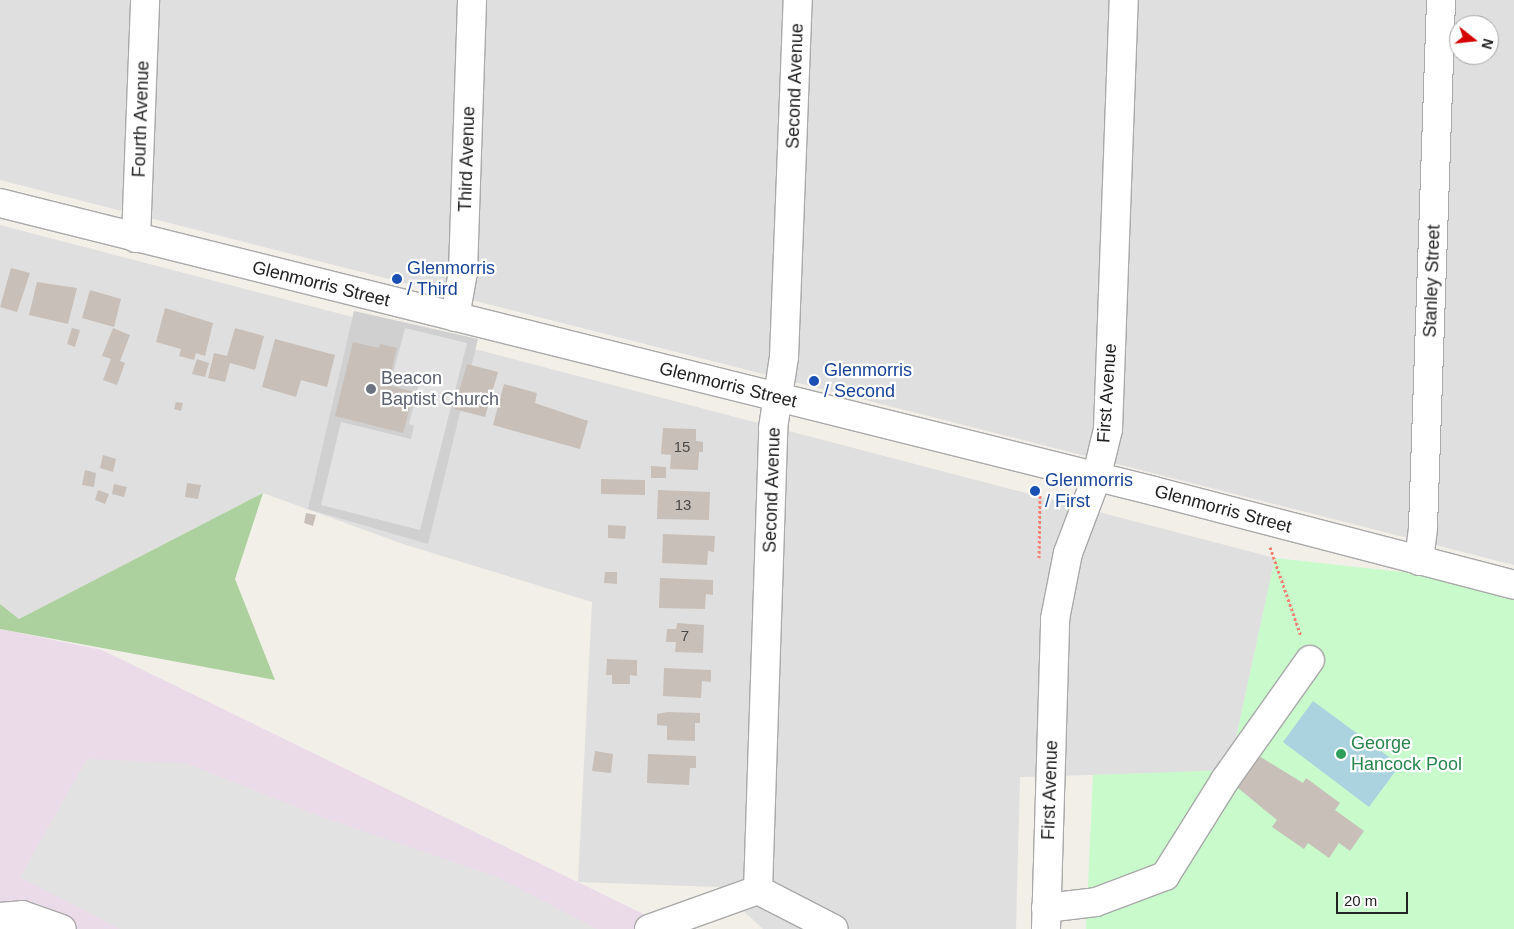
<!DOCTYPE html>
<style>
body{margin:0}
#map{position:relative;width:1514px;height:929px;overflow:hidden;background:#f2efe9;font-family:Helvetica,sans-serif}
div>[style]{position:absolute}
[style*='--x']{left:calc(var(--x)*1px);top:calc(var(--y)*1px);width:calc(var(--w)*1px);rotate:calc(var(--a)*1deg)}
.residential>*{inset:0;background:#e0dfdf}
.industrial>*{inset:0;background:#ebdbe8}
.religious>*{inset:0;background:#d0d0d0}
.forest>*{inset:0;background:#add19e}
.park>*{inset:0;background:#c8facc}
.parking>*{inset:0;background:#e2e2e2}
.water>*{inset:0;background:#aad3df}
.building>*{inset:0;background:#c7bfb8}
.path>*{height:3px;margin-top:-1.5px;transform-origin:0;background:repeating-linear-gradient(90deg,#fa8072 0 2.5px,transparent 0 5px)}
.roads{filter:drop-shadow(1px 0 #a9a9a9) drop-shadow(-1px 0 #a9a9a9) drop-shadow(0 1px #a9a9a9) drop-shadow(0 -1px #a9a9a9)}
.minor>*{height:28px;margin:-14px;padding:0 14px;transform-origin:14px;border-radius:14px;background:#fff}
.dots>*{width:14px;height:14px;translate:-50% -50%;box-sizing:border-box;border:2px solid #fff;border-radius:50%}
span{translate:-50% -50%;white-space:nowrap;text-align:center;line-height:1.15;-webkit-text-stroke:4.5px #fff;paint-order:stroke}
.number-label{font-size:15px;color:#4b4948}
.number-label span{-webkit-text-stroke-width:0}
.street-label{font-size:18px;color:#222}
.transit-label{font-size:18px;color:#164399}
.left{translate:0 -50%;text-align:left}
.worship-label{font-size:18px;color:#5b616d}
.leisure-label{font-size:18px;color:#27864d}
.north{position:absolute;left:1449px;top:15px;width:50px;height:50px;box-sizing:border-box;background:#fff;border:1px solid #a7a7a7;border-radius:50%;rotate:106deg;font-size:14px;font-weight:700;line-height:20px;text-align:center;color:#222}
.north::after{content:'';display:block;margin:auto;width:18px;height:22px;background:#d40000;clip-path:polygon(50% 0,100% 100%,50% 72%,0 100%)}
.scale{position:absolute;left:1336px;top:892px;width:72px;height:22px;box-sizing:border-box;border:2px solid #222;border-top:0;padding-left:6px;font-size:15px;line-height:18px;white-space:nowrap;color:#222;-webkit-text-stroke:4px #fff;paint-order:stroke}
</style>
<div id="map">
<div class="residential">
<i style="clip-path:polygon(evenodd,0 0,1514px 0,1514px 565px,0 180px,0 0,1459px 25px,1489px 25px,1489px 55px,1459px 55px,1459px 25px)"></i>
<i style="clip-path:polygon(0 225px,1275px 558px,1229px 771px,1020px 777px,1016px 929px,763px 929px,718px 887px,578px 882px,592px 602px,403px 544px,263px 493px,19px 619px,0 604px)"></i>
</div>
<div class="industrial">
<i style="clip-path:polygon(0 629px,102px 650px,674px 929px,0 929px)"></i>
</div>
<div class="religious">
<i style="clip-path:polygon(354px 311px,478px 339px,428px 544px,308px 509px)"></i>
</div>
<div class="forest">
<i style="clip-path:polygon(263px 493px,235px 579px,275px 680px,0 629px,0 604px,19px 619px)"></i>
</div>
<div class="park">
<i style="clip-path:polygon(1275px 558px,1420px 574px,1514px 595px,1514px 929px,1086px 929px,1093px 775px,1229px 770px)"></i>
</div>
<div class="parking">
<i style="clip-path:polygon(405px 328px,467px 343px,420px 530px,321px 505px,341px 422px,411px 439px,414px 426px,409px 424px,419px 385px,392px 378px)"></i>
<i style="clip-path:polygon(87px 759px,185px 763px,327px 819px,495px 876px,597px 929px,120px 929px,20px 877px)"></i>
</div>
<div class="water">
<i style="clip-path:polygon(1313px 701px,1400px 765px,1369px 807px,1283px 742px)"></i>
</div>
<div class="building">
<i style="clip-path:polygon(11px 268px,30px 273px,17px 312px,0 307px)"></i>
<i style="clip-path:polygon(37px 282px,77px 288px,68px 324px,29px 315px)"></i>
<i style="clip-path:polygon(90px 290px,121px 299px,114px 327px,82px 318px)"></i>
<i style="clip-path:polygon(165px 308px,213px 323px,205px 356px,196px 353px,194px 360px,179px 356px,181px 349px,156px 342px)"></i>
<i style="clip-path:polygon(72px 328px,80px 330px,75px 347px,67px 344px)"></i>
<i style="clip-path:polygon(113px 328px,130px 335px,120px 361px,125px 363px,117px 385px,103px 380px,111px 359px,102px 356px)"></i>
<i style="clip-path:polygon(235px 328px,264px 336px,255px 370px,230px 363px,225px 382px,208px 378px,214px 353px,227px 356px)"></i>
<i style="clip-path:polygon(275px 339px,335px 355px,327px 387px,301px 380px,296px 397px,262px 387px)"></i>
<i style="clip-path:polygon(353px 342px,379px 348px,380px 344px,397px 348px,388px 385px,414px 392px,403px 433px,335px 416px)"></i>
<i style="clip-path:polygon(197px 359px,209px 363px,205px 377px,192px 374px)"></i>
<i style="clip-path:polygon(467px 364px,498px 372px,485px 417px,454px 409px)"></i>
<i style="clip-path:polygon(504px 384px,537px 393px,535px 403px,588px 421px,580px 449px,493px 425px)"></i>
<i style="clip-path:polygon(176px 402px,183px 403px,181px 411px,174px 409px)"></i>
<i style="clip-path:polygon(663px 428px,696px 429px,696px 441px,703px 442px,703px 452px,699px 452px,698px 470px,670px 469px,671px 455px,661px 454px)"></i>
<i style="clip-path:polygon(103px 455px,116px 459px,113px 472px,100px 468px)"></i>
<i style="clip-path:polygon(651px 466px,666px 467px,666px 478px,651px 478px)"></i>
<i style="clip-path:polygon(85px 470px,96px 473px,94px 487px,82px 485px)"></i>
<i style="clip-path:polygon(601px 479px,645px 480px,645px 495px,601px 494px)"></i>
<i style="clip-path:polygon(187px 483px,201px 485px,198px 499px,185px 497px)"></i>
<i style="clip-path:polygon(114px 484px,127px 487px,124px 497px,112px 494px)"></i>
<i style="clip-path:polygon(98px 490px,109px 494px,105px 504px,95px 500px)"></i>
<i style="clip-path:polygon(658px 490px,710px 492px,709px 520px,657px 519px)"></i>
<i style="clip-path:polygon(306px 513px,316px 515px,313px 526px,304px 523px)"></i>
<i style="clip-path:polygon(608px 525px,626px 526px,625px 539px,608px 538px)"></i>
<i style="clip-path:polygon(663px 534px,715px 536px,714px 552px,708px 551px,707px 565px,662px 563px)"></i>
<i style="clip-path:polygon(605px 572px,617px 572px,617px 584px,604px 583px)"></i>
<i style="clip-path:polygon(660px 578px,713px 580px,713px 595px,706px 594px,705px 609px,659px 608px)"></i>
<i style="clip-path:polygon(677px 623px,704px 625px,703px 653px,675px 652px,676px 642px,666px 642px,667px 629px,676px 629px)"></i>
<i style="clip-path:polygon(607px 659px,637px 660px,637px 676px,630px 675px,630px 684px,612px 684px,612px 675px,606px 675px)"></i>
<i style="clip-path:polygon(664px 668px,711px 670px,711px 682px,702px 681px,701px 698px,663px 696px)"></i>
<i style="clip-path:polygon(668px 712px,700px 713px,700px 723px,695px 723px,695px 741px,667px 740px,667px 726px,657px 725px,657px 714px)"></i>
<i style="clip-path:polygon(595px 751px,613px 754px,611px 773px,592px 771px)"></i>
<i style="clip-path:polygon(1254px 753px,1303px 783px,1306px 778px,1340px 803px,1335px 810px,1364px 831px,1350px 851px,1339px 843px,1329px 858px,1308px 843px,1304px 849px,1272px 827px,1277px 820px,1232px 783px)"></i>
<i style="clip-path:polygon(648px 754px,696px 756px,696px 768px,690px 768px,689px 785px,647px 783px)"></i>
</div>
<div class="path">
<i style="--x:1270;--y:547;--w:94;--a:70.8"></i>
<i style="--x:1039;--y:558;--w:68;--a:-89.2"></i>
</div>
<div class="roads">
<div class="minor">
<i style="--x:0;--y:203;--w:1189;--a:14.01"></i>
<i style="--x:1154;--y:491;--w:372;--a:14.6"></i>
<i style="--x:136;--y:238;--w:238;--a:-87.8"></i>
<i style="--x:455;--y:317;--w:46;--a:-79.9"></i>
<i style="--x:463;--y:272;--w:272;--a:-88.1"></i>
<i style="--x:1419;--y:561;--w:34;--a:-83"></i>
<i style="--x:1423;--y:527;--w:527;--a:-88.04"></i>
<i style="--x:758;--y:890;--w:462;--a:-88.1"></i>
<i style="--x:773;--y:428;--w:72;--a:-81.2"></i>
<i style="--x:784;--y:357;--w:357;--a:-87.8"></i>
<i style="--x:758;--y:890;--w:85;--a:27.2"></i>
<i style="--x:1046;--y:908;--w:50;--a:-6.8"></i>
<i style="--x:1096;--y:902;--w:74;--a:-20.6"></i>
<i style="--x:1165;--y:876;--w:113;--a:-58"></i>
<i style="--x:1225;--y:780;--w:147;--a:-54.7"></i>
<i style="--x:0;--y:917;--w:22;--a:-5"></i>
<i style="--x:22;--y:915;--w:42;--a:19.3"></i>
<i style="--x:649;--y:929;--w:116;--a:-19.7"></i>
<i style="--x:1046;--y:929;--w:310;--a:-88.3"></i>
<i style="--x:1055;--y:619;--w:67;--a:-78.9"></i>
<i style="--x:1068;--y:553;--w:79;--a:-69.3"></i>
<i style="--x:1096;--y:479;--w:51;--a:-76.5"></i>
<i style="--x:1108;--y:429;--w:429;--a:-87.9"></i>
</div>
</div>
<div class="dots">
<i style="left:397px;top:279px;background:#1a4fb4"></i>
<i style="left:814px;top:381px;background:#1a4fb4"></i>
<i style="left:371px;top:389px;background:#6b7280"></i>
<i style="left:1035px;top:491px;background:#1a4fb4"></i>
<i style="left:1341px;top:754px;background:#2e9e5b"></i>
</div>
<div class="number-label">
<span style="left:682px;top:447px">15</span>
<span style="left:683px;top:505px">13</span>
<span style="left:685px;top:636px">7</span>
</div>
<div class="street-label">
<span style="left:795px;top:86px;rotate:-88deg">Second Avenue</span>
<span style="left:141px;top:119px;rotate:-88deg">Fourth Avenue</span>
<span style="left:467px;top:159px;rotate:-88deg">Third Avenue</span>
<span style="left:1432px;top:281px;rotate:-88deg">Stanley Street</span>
<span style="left:321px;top:284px;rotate:14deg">Glenmorris Street</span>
<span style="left:728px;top:385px;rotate:14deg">Glenmorris Street</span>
<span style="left:1107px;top:393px;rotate:-86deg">First Avenue</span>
<span style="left:772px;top:490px;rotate:-88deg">Second Avenue</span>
<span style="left:1223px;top:509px;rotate:15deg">Glenmorris Street</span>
<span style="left:1050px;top:790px;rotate:-88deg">First Avenue</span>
</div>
<div class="transit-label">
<span class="left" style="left:407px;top:279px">Glenmorris<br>/ Third</span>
<span class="left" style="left:824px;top:381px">Glenmorris<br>/ Second</span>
<span class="left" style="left:1045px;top:491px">Glenmorris<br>/ First</span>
</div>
<div class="worship-label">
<span class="left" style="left:381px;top:389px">Beacon<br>Baptist Church</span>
</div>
<div class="leisure-label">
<span class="left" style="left:1351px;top:754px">George<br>Hancock Pool</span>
</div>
<div class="north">N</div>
<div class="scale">20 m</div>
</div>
